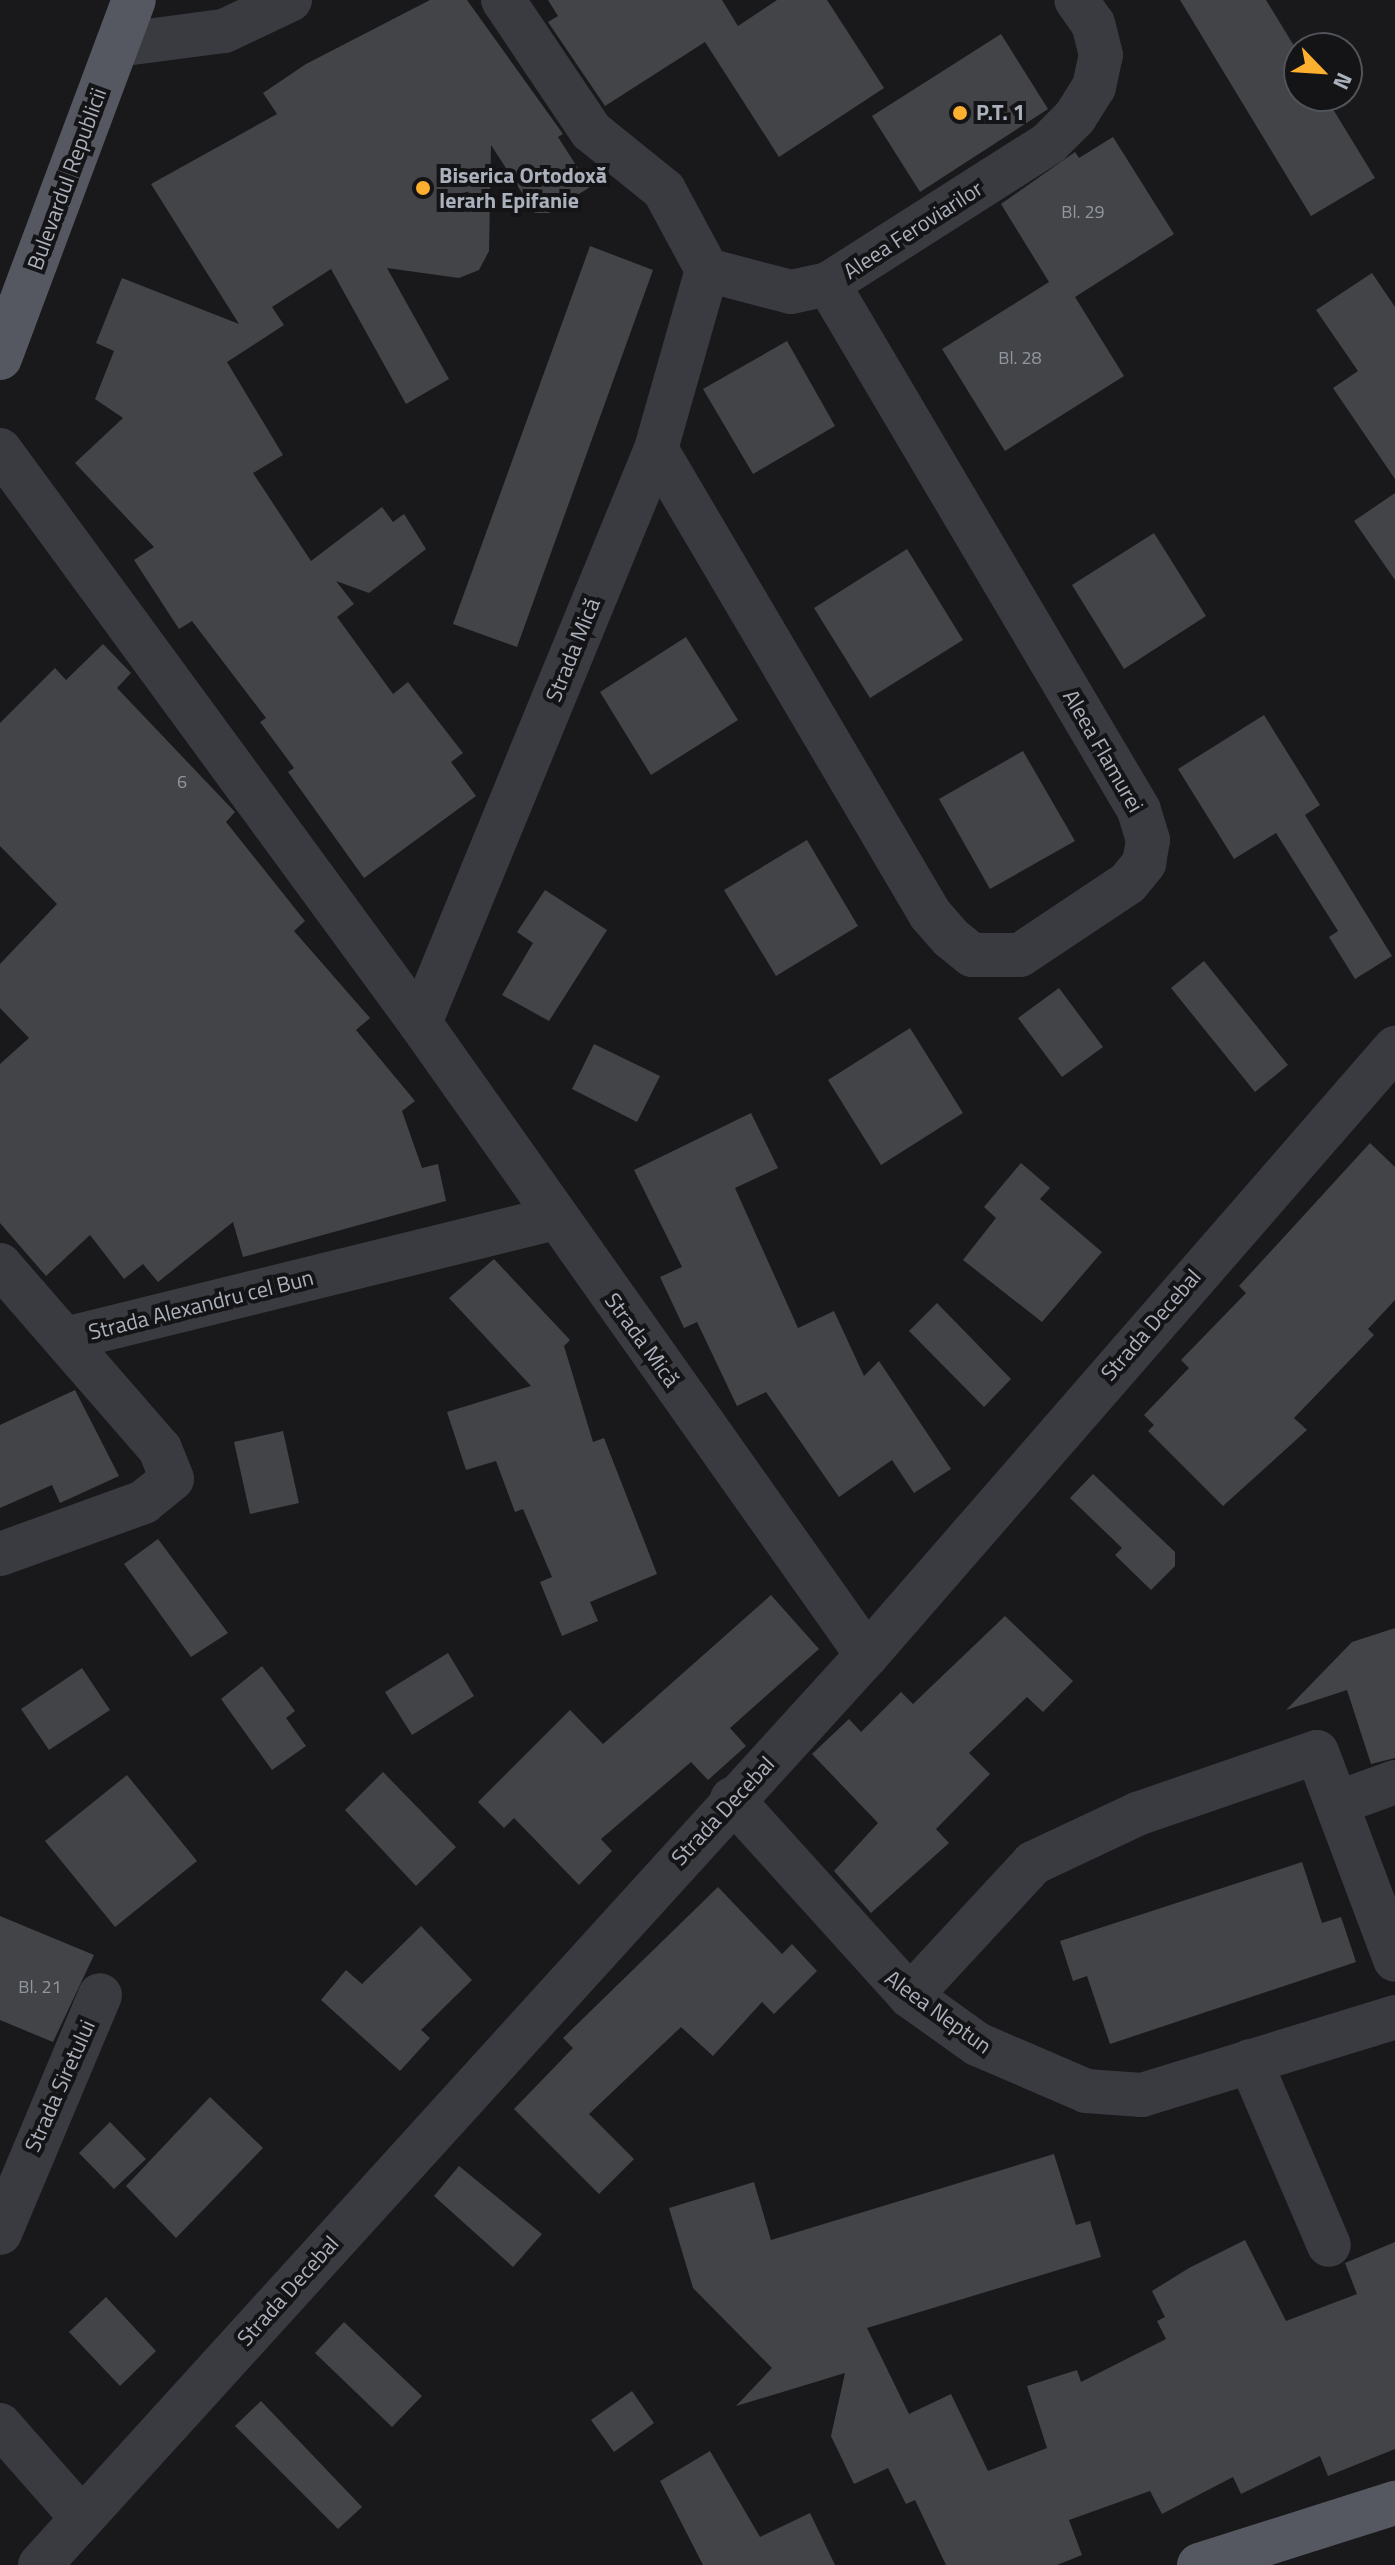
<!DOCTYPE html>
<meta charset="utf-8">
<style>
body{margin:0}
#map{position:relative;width:1395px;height:2565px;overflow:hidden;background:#19191b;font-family:"Titillium Web",sans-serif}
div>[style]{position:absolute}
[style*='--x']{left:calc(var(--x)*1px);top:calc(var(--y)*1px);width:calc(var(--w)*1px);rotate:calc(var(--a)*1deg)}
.building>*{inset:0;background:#434448}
.minor>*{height:44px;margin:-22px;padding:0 22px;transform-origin:22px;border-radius:22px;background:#3a3b41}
.major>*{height:44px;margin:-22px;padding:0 22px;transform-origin:22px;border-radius:22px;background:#555860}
.dots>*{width:22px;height:22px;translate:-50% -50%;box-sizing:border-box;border:4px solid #141416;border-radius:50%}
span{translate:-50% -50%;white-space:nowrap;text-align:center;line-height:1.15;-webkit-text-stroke:8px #141416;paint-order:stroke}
.number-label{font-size:18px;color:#91969f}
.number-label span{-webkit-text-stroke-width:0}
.poi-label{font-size:22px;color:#abb1bc;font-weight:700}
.left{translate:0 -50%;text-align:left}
.street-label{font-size:22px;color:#abb1bc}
.north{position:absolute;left:1283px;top:32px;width:80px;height:80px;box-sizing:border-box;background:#141416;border:2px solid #505358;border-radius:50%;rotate:115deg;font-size:22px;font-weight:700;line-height:32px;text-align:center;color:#abb1bc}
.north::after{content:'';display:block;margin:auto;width:28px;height:36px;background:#fdaf2f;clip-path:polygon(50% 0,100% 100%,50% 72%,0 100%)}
</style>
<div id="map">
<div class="building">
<i style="clip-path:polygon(430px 0,467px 0,563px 134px,558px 137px,590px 187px,549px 213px,535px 213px,491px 145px,489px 251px,479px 270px,459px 278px,387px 268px,449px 379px,406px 404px,331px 269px,272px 307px,284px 325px,227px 362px,283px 455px,253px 473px,311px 561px,382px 507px,393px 522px,404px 514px,426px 549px,369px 593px,336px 581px,354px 604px,337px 617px,393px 694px,408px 682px,463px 753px,451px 762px,476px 796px,364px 878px,288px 772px,294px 768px,260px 722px,266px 718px,192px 621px,179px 629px,134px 560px,154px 547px,75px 463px,123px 418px,95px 399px,114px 351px,96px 343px,122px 278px,239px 324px,151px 184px,277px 114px,263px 93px,306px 64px)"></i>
<i style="clip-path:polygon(548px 0,722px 0,738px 26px,777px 0,827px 0,884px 88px,779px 157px,705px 42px,605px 106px,548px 22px,558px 16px)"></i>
<i style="clip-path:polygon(1180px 0,1266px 0,1299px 54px,1299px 96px,1325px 96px,1375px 178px,1311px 216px)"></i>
<i style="clip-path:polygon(1001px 34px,1048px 109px,920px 192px,872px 116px)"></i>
<i style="clip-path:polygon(1113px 137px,1174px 234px,1075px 297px,1124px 376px,1005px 451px,942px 349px,1049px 282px,1001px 204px,1075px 152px,1079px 158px)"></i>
<i style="clip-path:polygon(590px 246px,653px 270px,517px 647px,453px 624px)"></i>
<i style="clip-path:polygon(1372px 273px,1395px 307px,1395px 479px,1333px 388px,1358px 371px,1316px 310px)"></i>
<i style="clip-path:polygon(787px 341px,835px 426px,753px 474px,703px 389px)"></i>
<i style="clip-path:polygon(1395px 493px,1395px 580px,1354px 521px)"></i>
<i style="clip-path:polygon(1154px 533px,1206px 616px,1124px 669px,1072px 585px)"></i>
<i style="clip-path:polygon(907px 549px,963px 640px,870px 698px,814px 608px)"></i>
<i style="clip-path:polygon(686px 637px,738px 720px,651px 775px,600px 692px)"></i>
<i style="clip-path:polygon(103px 644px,131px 673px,117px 688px,235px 812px,226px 822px,305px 921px,294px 931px,370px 1018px,356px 1030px,415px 1101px,402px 1111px,422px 1168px,438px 1164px,446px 1201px,243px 1257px,233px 1222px,158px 1282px,143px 1264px,124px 1279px,90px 1235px,46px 1276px,0 1223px,0 1064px,29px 1038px,0 1008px,0 964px,57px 904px,0 846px,0 723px,55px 668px,66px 680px)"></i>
<i style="clip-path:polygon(1264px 715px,1320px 805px,1305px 815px,1392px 956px,1355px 979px,1329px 937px,1338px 931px,1276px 833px,1234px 859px,1178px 769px)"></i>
<i style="clip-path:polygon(1023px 751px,1075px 841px,990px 889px,939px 799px)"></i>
<i style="clip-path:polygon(807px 840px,858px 926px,776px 976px,724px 890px)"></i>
<i style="clip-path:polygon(545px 890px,607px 930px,549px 1021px,502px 995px,533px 943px,517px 932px)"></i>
<i style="clip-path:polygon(1204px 961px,1288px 1065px,1255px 1092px,1171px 988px)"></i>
<i style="clip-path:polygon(1059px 988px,1103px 1047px,1062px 1077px,1018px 1018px)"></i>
<i style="clip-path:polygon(910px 1028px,963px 1113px,881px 1165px,828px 1080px)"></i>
<i style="clip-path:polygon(594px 1044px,660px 1076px,637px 1122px,572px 1089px)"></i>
<i style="clip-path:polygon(751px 1113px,778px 1168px,735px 1188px,798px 1328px,834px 1311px,864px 1376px,879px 1361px,951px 1469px,914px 1493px,892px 1460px,839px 1497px,766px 1392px,737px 1406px,697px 1322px,684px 1328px,660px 1277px,682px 1267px,634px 1170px)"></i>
<i style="clip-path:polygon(1370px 1143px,1395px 1167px,1395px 1300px,1368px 1329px,1374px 1335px,1294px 1418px,1307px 1430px,1223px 1506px,1148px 1431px,1154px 1425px,1144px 1415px,1189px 1368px,1181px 1360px,1246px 1293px,1239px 1286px)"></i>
<i style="clip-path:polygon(1021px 1163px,1050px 1188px,1040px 1199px,1102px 1252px,1042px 1322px,963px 1260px,996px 1218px,984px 1207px)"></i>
<i style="clip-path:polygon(494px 1259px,570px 1340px,564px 1346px,593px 1442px,604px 1438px,657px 1574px,590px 1602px,598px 1621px,562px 1636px,540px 1582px,552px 1577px,523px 1509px,515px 1512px,496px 1461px,466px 1470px,447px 1412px,531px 1386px,449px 1298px)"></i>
<i style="clip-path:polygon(937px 1303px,1011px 1379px,984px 1407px,909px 1331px)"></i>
<i style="clip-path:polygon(75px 1390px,119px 1476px,60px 1503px,52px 1485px,0 1508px,0 1425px)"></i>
<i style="clip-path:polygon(283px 1431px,299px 1503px,250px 1514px,234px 1442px)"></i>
<i style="clip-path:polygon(1093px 1474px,1175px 1552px,1175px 1566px,1151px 1590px,1115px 1555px,1122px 1548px,1070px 1498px)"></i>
<i style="clip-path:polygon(158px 1539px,228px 1633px,191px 1657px,124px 1564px)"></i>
<i style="clip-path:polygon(771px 1595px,819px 1649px,730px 1728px,746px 1746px,708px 1780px,691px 1762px,601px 1839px,612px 1851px,579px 1885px,514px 1818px,504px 1828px,478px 1802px,570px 1710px,603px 1744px)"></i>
<i style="clip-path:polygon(1005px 1616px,1073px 1681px,1043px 1712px,1027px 1697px,969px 1753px,990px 1774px,936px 1829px,949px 1843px,871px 1913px,834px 1871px,878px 1823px,812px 1754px,849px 1719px,861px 1732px,901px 1692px,913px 1704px)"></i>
<i style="clip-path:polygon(1395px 1628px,1395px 1758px,1371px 1764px,1347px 1690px,1286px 1710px,1352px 1642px)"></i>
<i style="clip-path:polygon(448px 1653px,474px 1696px,412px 1735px,385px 1692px)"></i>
<i style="clip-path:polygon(262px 1666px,295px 1711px,286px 1718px,306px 1746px,272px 1770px,221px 1699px)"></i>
<i style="clip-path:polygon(82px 1668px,110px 1710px,49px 1750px,21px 1709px)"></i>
<i style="clip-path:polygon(383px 1772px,456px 1847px,416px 1886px,345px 1810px)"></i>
<i style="clip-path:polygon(127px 1775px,197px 1861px,115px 1927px,45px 1841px)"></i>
<i style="clip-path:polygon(1302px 1862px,1322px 1923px,1341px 1917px,1356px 1962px,1110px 2044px,1087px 1976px,1073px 1981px,1060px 1941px)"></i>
<i style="clip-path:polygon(718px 1887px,782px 1954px,792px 1944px,817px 1971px,774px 2014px,762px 2002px,713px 2056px,681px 2027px,589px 2114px,634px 2159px,599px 2194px,514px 2109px,573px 2048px,563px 2038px)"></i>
<i style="clip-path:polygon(0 1916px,94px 1955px,53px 2042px,0 2020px)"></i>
<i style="clip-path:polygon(421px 1926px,472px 1980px,421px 2030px,430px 2038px,400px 2071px,321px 2000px,346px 1970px,362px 1984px)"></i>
<i style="clip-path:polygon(210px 2097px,263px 2148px,176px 2238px,126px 2186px)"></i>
<i style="clip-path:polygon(110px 2122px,146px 2159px,114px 2189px,79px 2153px)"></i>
<i style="clip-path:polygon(1054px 2154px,1076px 2225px,1090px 2221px,1101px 2257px,867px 2328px,909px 2414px,951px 2394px,988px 2471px,1047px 2448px,1027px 2386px,1077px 2370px,1081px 2382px,1166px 2339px,1157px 2321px,1165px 2317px,1152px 2291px,1189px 2268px,1245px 2240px,1286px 2321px,1357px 2294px,1345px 2263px,1395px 2242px,1395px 2449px,1328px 2476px,1320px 2456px,1241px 2494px,1233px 2477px,1162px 2514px,1150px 2491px,1069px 2520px,1082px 2555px,1057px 2565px,946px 2565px,915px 2500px,906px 2504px,888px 2468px,854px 2484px,831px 2436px,845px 2373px,736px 2406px,772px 2368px,693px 2288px,669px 2208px,754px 2182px,771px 2240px)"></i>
<i style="clip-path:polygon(459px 2166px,542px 2234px,513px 2267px,434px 2196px)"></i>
<i style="clip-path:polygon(106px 2297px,156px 2351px,120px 2386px,69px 2332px)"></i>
<i style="clip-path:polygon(344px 2322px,422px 2396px,392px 2427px,315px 2353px)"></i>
<i style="clip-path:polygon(632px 2391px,654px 2423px,614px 2452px,591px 2420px)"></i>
<i style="clip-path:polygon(261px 2401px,362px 2507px,338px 2529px,235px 2426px)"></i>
<i style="clip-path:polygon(710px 2451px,760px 2537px,810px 2513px,835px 2565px,703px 2565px,660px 2481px)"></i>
</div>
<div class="minor">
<i style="--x:503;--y:0;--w:158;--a:56.1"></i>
<i style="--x:591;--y:131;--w:94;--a:38.9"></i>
<i style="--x:664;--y:190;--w:91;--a:61.7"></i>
<i style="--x:707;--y:270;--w:87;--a:14.7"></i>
<i style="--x:791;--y:292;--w:38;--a:-12"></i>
<i style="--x:828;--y:284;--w:262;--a:-32.5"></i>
<i style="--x:1049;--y:143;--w:37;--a:-45"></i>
<i style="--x:1075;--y:117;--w:36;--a:-58"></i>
<i style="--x:1094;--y:87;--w:33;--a:-78"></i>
<i style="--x:1101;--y:55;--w:32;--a:-104"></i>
<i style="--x:1093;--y:24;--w:29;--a:-125"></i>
<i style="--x:117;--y:45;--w:108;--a:-7.5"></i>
<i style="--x:224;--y:31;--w:73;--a:-25.2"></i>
<i style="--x:656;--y:449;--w:540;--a:59.49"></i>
<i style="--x:930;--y:914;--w:32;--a:49"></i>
<i style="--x:951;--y:938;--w:27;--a:39"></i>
<i style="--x:972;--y:955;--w:48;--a:0"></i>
<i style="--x:1020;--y:955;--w:130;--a:-33.7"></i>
<i style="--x:1128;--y:883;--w:26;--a:-51"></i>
<i style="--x:1144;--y:863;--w:23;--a:-80"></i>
<i style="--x:1148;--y:840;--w:31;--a:-107"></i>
<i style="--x:1139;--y:810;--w:611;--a:-120.59"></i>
<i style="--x:0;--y:450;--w:710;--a:53.76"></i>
<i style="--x:420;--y:1023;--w:774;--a:54.73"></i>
<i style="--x:420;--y:1023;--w:621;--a:-67.65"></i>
<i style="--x:656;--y:449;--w:186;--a:-74.1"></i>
<i style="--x:0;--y:1265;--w:244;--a:49"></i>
<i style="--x:160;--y:1449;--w:32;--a:68"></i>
<i style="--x:172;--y:1479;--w:36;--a:141"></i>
<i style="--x:144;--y:1502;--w:153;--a:160.1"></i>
<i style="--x:65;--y:1339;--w:505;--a:-13.87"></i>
<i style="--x:732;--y:1799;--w:266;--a:47.9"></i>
<i style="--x:910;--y:1996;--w:82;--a:35.6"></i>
<i style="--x:977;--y:2044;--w:119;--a:23.3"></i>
<i style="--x:1086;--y:2091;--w:56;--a:4.1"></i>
<i style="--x:1142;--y:2095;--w:265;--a:-17.1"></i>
<i style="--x:1337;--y:1803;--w:62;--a:-19.9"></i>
<i style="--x:910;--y:1996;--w:181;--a:-47.2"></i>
<i style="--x:1033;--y:1863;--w:115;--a:-25.2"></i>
<i style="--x:1137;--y:1814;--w:190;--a:-19"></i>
<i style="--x:1317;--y:1752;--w:222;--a:69.4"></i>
<i style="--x:1250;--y:2061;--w:200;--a:66.8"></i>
<i style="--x:0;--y:2233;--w:258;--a:-67.2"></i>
<i style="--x:0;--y:2425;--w:124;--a:48.6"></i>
<i style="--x:40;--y:2565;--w:1230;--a:-47.74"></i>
<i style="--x:867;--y:1655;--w:805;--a:-48.98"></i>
</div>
<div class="major">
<i style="--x:0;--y:358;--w:382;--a:-69.5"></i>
<i style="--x:1199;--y:2565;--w:206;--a:-17.6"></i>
</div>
<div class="dots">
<i style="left:960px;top:113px;background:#fdaf2f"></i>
<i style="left:423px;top:188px;background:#fdaf2f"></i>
</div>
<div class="number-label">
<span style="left:1083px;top:212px">Bl. 29</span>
<span style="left:1020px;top:358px">Bl. 28</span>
<span style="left:182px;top:782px">6</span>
<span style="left:40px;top:1987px">Bl. 21</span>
</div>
<div class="poi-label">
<span class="left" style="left:976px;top:113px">P.T. 1</span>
<span class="left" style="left:439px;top:188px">Biserica Ortodoxă<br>Ierarh Epifanie</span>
</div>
<div class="street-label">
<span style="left:67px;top:179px;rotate:-70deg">Bulevardul Republicii</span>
<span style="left:913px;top:230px;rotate:-33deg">Aleea Feroviarilor</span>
<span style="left:573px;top:650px;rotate:-68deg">Strada Mică</span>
<span style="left:1103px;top:751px;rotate:60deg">Aleea Flamurei</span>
<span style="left:201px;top:1305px;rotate:-14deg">Strada Alexandru cel Bun</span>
<span style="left:1151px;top:1325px;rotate:-49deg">Strada Decebal</span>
<span style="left:642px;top:1340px;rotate:54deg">Strada Mică</span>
<span style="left:723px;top:1811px;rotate:-47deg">Strada Decebal</span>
<span style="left:938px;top:2012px;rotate:36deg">Aleea Neptun</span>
<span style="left:60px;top:2086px;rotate:-66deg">Strada Siretului</span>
<span style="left:288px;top:2291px;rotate:-48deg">Strada Decebal</span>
</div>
<div class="north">N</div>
</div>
